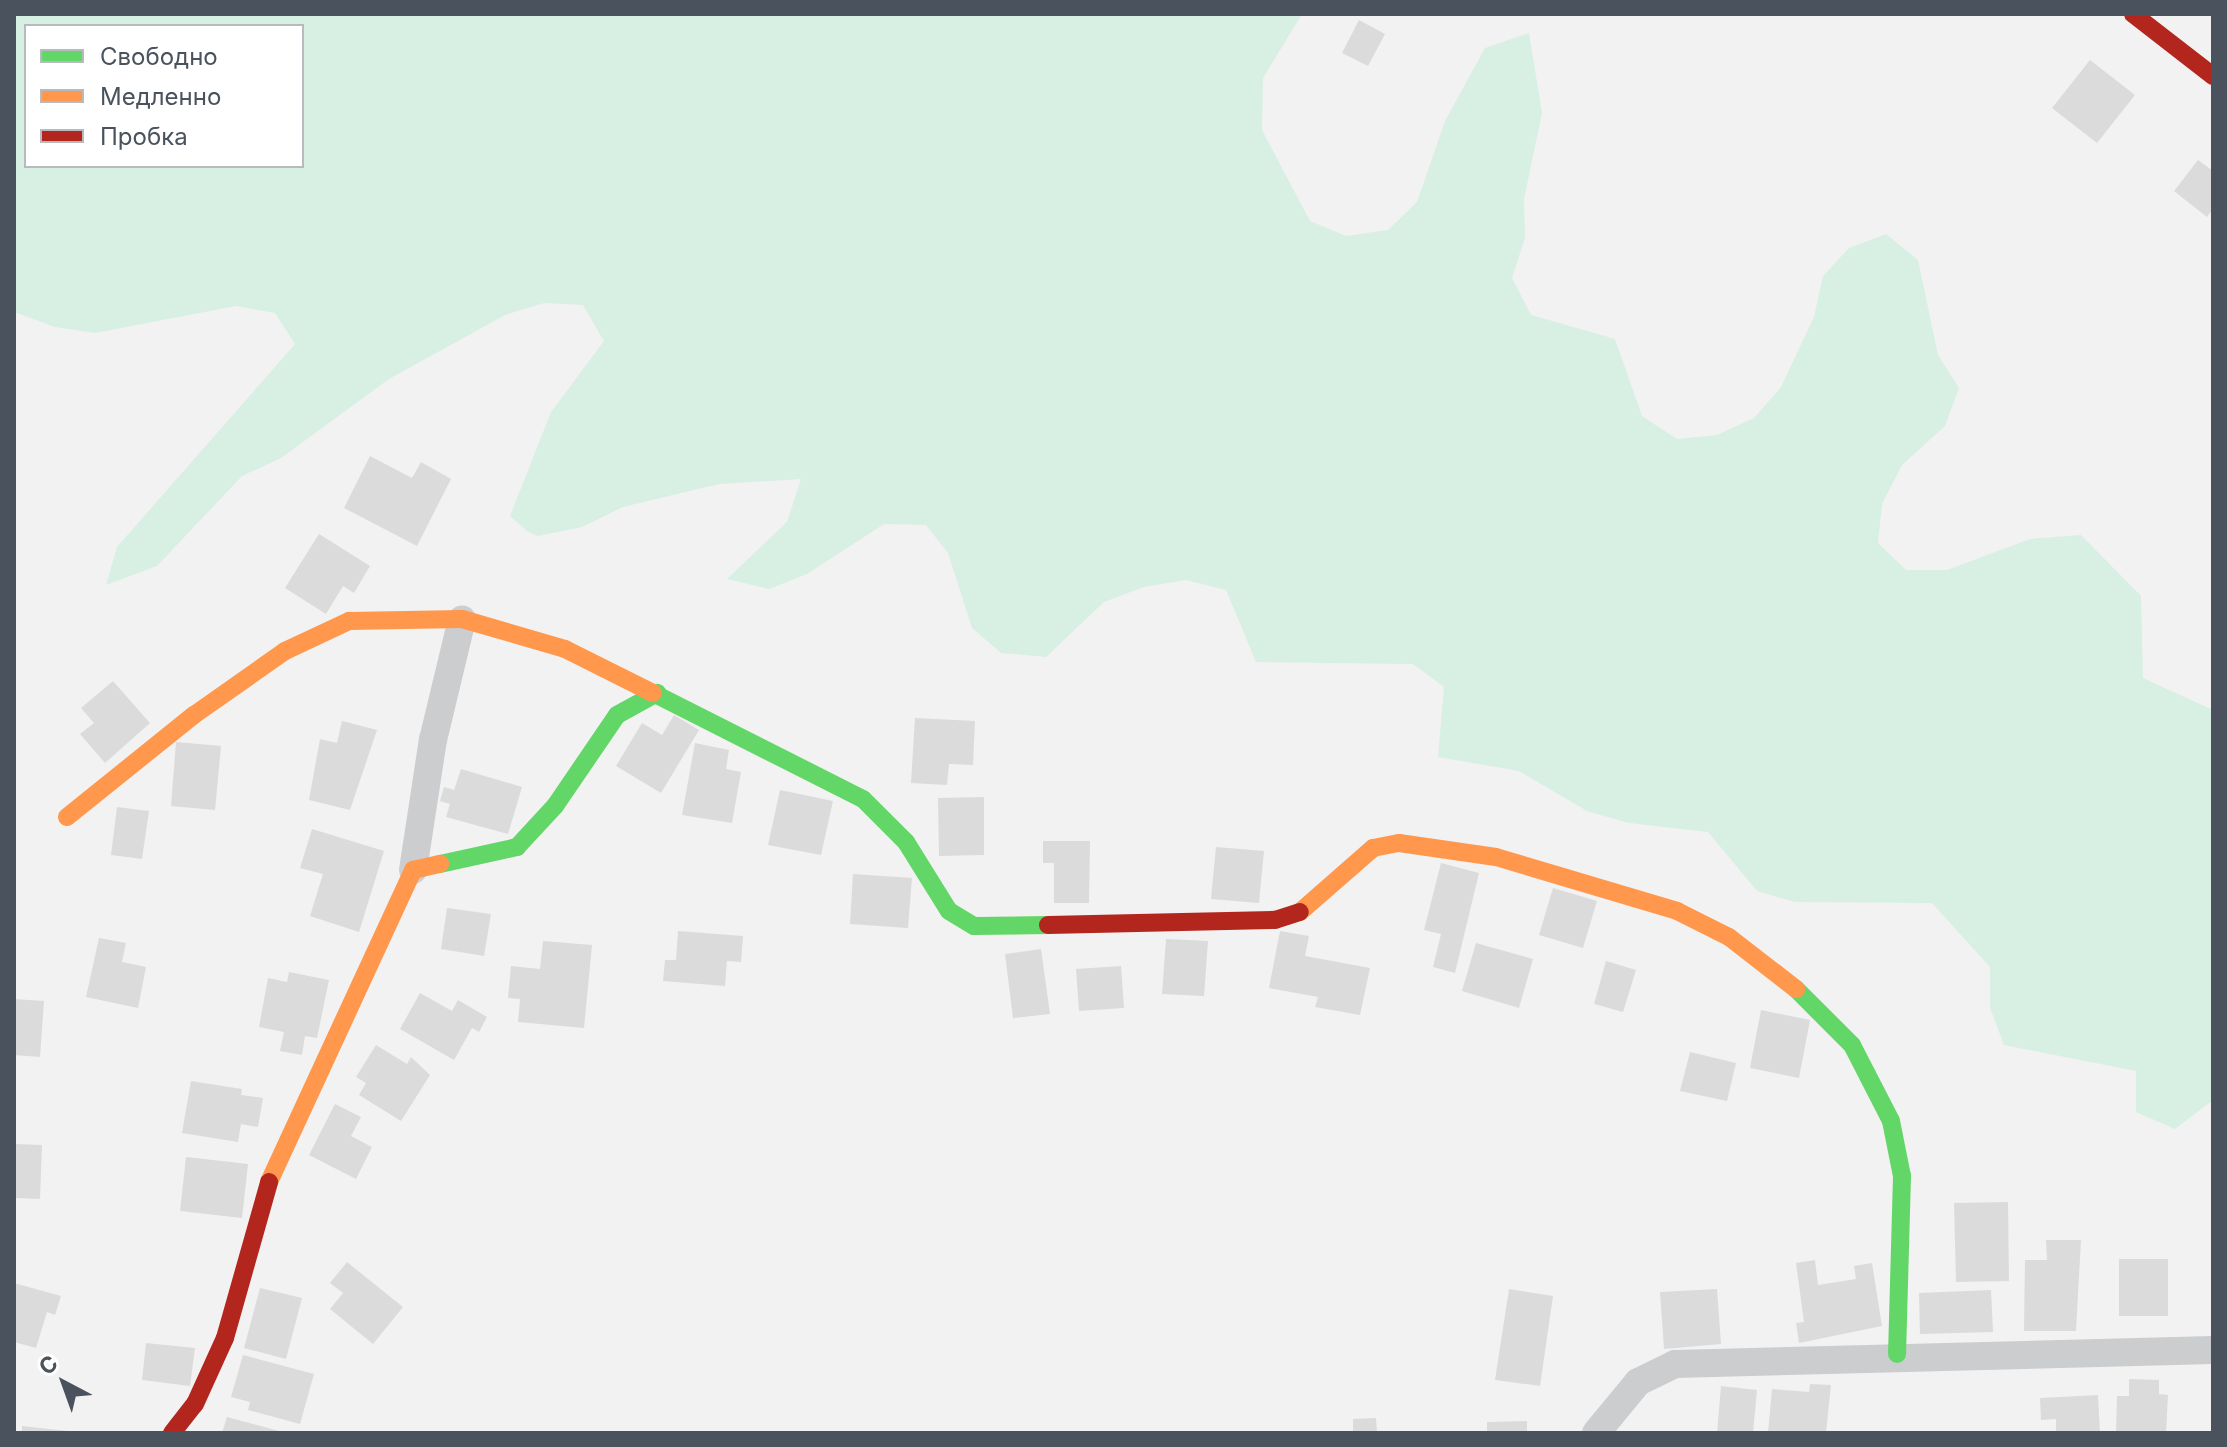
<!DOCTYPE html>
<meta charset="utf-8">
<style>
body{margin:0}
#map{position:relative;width:2227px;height:1447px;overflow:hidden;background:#f2f2f2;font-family:Inter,sans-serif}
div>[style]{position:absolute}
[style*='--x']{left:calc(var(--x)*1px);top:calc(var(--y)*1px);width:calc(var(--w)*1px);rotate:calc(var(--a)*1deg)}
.green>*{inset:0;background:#d8efe3}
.building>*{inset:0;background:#dbdbdc}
.street>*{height:28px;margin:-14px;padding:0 14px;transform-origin:14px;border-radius:14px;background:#cccdcf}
.fast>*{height:18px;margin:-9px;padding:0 9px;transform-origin:9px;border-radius:9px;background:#63d668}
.slow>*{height:18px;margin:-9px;padding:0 9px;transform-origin:9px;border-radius:9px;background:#ff974d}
.jam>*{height:18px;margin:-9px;padding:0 9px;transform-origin:9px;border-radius:9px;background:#b3261e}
span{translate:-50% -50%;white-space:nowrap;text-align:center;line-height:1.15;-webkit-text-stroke:6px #fff;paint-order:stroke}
.frame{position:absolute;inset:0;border:16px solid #4a535d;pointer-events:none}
.legend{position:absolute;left:24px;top:24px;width:280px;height:144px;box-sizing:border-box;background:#fff;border:2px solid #b7babe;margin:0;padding:10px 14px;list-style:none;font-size:24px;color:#4a535d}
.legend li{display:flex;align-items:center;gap:16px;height:40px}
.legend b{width:40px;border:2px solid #b7babe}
.north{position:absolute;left:24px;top:1343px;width:80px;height:80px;-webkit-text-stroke:6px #fff;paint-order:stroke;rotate:319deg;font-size:22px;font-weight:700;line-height:32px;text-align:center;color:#4a535d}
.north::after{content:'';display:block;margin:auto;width:28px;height:36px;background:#4a535d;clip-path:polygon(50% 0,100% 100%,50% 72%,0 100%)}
</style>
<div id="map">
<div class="green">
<i style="clip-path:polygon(evenodd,14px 14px,1302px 14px,1263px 78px,1262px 130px,1310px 221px,1346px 236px,1388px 230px,1417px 202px,1445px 121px,1485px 48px,1529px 33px,1542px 113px,1524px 199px,1525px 238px,1512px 278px,1531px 315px,1615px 339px,1642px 416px,1677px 439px,1717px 435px,1754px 418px,1781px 387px,1814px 317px,1823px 276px,1849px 248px,1886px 234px,1918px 260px,1938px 355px,1959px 388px,1945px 426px,1902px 465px,1882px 504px,1878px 543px,1906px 570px,1947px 570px,2030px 539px,2081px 535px,2141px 596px,2143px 678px,2213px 710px,2213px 1100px,2175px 1129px,2136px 1112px,2136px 1071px,2004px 1045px,1990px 1008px,1990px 967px,1932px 903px,1795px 902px,1757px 891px,1708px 832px,1629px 823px,1587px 811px,1519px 771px,1438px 757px,1444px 687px,1413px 664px,1256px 662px,1226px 590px,1186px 580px,1144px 587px,1104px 602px,1046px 657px,1001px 653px,972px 628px,948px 553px,926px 525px,884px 524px,807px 574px,769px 589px,727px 579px,787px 522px,801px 479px,719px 484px,623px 507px,582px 527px,538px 536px,527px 531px,510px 516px,551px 412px,604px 341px,583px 305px,544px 303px,505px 315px,389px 379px,281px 458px,242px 476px,157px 566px,106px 585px,117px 547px,295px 344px,275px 313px,236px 306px,95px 333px,55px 327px,14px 312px,14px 14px,26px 26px,302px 26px,302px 166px,26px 166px,26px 26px)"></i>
</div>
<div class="building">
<i style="clip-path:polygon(1359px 20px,1385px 34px,1368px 66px,1342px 53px)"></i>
<i style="clip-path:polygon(2090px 60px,2135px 95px,2097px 143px,2052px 108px)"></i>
<i style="clip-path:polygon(2198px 160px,2213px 171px,2213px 209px,2207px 217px,2174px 191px)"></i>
<i style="clip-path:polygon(370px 456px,412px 478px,421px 462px,451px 479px,417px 546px,344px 508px)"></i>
<i style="clip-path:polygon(319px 534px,370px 566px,354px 593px,343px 586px,326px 614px,285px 588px)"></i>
<i style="clip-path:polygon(113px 681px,150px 723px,105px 763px,80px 734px,94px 723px,81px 708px)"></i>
<i style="clip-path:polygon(674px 715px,699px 730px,661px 793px,616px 766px,642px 723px,662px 735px)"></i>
<i style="clip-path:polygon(915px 718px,975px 721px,973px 765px,949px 764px,947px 785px,911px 783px)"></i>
<i style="clip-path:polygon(342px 721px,377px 730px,350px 810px,309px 800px,320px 739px,337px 743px)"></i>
<i style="clip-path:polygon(176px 742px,221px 746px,215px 810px,171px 806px)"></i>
<i style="clip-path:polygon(695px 743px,729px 750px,726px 769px,741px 772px,732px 823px,682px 815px)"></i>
<i style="clip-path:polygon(461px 769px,522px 787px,508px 834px,446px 817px,450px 804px,440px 801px,444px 787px,454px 790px)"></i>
<i style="clip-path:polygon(780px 790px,833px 801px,821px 855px,768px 845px)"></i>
<i style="clip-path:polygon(984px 797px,984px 855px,939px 856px,938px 798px)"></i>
<i style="clip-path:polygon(117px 807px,149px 811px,142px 859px,111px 855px)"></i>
<i style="clip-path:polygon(312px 829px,384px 851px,359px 932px,310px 916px,323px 874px,300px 868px)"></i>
<i style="clip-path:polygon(1043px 841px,1090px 841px,1089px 903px,1054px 903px,1054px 863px,1043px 863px)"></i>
<i style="clip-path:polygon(1216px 847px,1264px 851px,1259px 903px,1211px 899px)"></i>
<i style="clip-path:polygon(1441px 863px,1479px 873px,1455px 973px,1433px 967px,1441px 934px,1424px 930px)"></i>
<i style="clip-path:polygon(853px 874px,912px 878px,908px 928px,850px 924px)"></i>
<i style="clip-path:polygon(1553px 888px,1597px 901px,1583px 948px,1539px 935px)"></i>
<i style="clip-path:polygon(447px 908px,491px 914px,484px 956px,441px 949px)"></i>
<i style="clip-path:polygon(678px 931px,743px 936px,741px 962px,727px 961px,725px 986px,663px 981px,665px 960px,676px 960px)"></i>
<i style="clip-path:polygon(1280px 931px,1309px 936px,1305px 956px,1370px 968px,1360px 1015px,1315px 1007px,1318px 997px,1269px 988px)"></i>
<i style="clip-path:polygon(99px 938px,126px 943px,122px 962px,146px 967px,138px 1008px,86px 997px)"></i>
<i style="clip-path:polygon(1166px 939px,1208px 941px,1204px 996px,1162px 994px)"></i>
<i style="clip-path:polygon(543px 941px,592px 945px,584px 1028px,518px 1022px,520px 999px,508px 998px,511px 966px,540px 969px)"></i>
<i style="clip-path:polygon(1476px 943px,1533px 959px,1519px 1008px,1462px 991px)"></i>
<i style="clip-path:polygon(1041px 949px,1050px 1014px,1013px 1018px,1005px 954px)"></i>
<i style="clip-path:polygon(1606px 961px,1636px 970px,1623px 1012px,1594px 1004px)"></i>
<i style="clip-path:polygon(1121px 966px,1124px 1008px,1079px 1011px,1076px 969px)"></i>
<i style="clip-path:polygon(289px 972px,329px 980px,317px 1038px,305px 1036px,302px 1055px,280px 1051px,284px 1032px,259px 1027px,268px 978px,287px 982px)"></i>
<i style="clip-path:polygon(420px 993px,452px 1011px,458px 1000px,487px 1017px,479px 1032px,472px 1028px,454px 1060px,400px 1029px)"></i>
<i style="clip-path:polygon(14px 999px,44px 1001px,40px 1057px,14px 1055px)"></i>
<i style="clip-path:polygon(1761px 1010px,1810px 1020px,1799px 1078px,1750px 1068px)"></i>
<i style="clip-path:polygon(376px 1045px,407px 1064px,411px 1057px,430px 1075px,401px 1121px,359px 1095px,366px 1083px,356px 1077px)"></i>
<i style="clip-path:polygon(1690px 1052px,1736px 1063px,1727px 1101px,1680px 1091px)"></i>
<i style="clip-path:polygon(191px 1081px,242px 1089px,241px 1095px,263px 1098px,258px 1127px,241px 1124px,238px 1142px,182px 1133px)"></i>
<i style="clip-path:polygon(335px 1104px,361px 1117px,351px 1136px,372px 1147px,356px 1179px,309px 1155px)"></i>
<i style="clip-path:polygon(14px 1144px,42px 1145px,40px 1199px,14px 1198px)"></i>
<i style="clip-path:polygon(186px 1157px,248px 1164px,242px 1218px,180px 1211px)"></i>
<i style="clip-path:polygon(2008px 1202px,2009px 1281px,1956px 1282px,1954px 1203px)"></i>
<i style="clip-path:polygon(2046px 1240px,2081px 1240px,2076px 1331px,2024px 1331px,2025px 1260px,2047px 1260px)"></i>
<i style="clip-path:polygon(2119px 1259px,2168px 1259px,2168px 1316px,2119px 1316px)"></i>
<i style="clip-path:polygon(1815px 1260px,1818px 1285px,1856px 1279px,1854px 1266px,1872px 1263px,1882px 1326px,1799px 1343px,1796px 1323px,1804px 1322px,1796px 1263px)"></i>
<i style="clip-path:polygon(347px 1262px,403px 1307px,373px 1344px,330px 1309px,343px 1293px,330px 1283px)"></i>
<i style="clip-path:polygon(14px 1283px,61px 1296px,55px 1315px,47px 1312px,36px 1348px,14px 1342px)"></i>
<i style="clip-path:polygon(260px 1288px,302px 1298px,286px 1359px,244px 1348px)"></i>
<i style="clip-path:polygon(1509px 1289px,1553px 1296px,1540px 1386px,1495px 1380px)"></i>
<i style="clip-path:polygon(1717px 1289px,1721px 1344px,1664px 1349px,1660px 1292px)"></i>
<i style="clip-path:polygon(1991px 1290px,1993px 1332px,1920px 1334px,1919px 1293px)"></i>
<i style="clip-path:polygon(146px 1343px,195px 1348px,190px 1386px,142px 1380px)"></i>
<i style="clip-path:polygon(243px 1355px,314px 1374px,300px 1424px,248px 1410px,250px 1402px,231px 1397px)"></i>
<i style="clip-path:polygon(2129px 1379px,2159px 1380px,2159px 1394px,2168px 1395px,2166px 1433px,2116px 1433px,2117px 1396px,2129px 1396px)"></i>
<i style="clip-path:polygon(1810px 1384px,1831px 1385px,1826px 1433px,1768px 1433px,1772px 1389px,1809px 1392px)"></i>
<i style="clip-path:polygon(1721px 1386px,1757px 1390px,1753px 1433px,1717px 1433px)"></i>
<i style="clip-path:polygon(2098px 1395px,2100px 1433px,2056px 1433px,2056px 1419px,2041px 1420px,2040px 1398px)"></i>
<i style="clip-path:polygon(227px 1417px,283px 1432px,283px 1433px,222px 1433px)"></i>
<i style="clip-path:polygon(1376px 1418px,1377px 1433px,1353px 1433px,1353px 1419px)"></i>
<i style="clip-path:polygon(1527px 1421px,1527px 1433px,1487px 1433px,1487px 1422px)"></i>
<i style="clip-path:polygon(22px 1426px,68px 1431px,68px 1433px,22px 1433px)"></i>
</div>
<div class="street">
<i style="--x:413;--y:870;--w:132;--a:-81.3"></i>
<i style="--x:433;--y:740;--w:124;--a:-76.5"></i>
<i style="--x:1596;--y:1433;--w:66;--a:-50.5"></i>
<i style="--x:1638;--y:1382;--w:41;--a:-25.9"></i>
<i style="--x:1675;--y:1364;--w:538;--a:-1.49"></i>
</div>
<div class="fast">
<i style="--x:653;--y:693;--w:235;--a:26.8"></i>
<i style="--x:863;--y:799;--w:61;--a:45"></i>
<i style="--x:906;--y:842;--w:81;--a:58.1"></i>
<i style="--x:949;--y:911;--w:29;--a:31"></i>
<i style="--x:974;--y:926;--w:74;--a:-0.8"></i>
<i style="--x:440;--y:864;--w:79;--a:-12.4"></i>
<i style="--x:517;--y:847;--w:56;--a:-47.2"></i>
<i style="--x:555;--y:806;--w:110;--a:-55.7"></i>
<i style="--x:617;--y:715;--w:46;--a:-28.8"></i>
<i style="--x:1796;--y:989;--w:79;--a:45"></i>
<i style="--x:1852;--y:1045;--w:85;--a:62.8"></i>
<i style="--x:1891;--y:1121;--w:56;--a:78.7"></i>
<i style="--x:1902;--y:1176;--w:178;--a:91.6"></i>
</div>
<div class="slow">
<i style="--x:67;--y:817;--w:163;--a:-38.8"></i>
<i style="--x:194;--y:715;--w:111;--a:-35.1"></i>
<i style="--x:285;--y:651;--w:71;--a:-25.1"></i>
<i style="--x:349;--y:621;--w:113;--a:-1"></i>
<i style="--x:462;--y:619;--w:107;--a:16.2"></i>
<i style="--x:565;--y:649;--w:98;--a:26.6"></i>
<i style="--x:1300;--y:912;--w:97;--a:-41.2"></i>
<i style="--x:1373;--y:848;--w:26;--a:-11"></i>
<i style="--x:1399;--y:843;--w:98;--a:8.2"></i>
<i style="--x:1496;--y:857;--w:189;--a:16.6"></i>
<i style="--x:1677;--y:911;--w:58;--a:26.6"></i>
<i style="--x:1729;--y:937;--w:85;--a:37.8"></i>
<i style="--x:269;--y:1182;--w:344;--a:-65.2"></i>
<i style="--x:413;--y:870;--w:28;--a:-13"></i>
</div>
<div class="jam">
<i style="--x:2133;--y:14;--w:101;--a:37.8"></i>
<i style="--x:1048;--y:925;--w:227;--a:-1.3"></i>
<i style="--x:1275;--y:920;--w:26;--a:-18"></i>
<i style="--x:172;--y:1433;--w:37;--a:-52"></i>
<i style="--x:195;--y:1404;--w:72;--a:-65.6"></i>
<i style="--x:225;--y:1338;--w:162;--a:-74.2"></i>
</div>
<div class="frame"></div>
<ul class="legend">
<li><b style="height:10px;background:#63d668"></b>Свободно</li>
<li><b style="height:10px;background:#ff974d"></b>Медленно</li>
<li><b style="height:10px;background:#b3261e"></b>Пробка</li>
</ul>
<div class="north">С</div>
</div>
